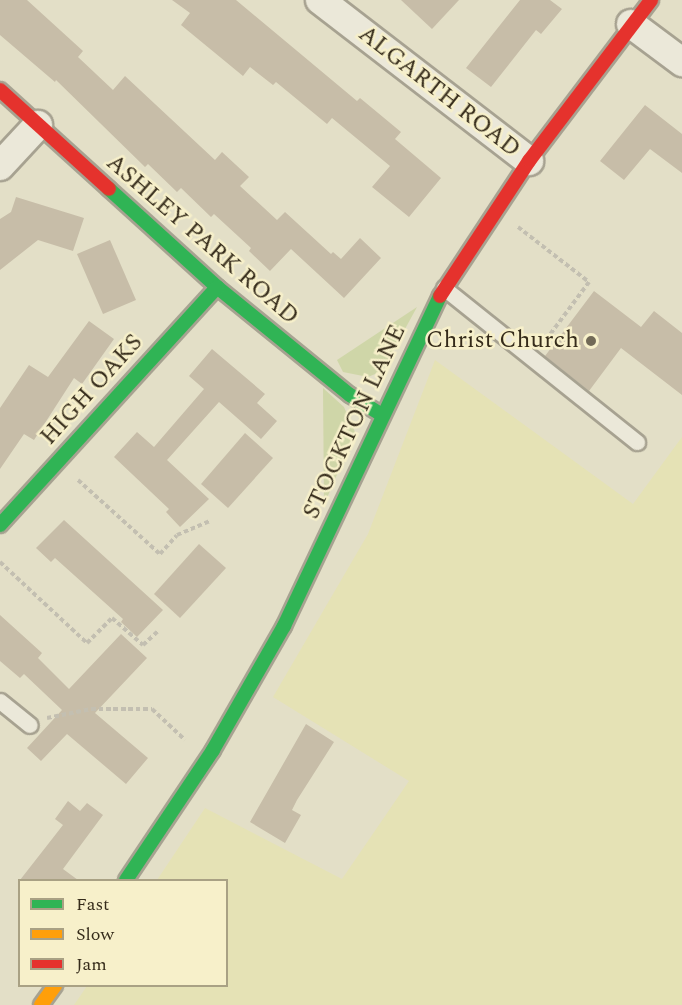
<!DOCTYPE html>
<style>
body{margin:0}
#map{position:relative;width:682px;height:1005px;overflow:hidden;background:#e3dfc7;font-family:Spectral,serif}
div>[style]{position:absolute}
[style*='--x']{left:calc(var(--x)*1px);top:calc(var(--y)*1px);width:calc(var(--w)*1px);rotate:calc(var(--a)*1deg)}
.farmland>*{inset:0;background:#e5e2b5}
.green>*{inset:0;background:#cfd6a8}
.building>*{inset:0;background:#c7bda8}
.path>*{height:4px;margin-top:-2px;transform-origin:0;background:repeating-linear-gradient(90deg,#c3bfb1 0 4.5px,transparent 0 7.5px)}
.roads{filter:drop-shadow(2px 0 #a7a291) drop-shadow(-2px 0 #a7a291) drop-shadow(0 2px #a7a291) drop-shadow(0 -2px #a7a291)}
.lane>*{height:15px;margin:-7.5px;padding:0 7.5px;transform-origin:7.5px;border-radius:7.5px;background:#ebe8d9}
.street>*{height:28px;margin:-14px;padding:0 14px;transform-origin:14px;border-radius:14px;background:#ebe8d9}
.fast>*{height:14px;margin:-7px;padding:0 7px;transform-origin:7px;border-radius:7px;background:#30b455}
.slow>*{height:14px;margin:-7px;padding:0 7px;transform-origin:7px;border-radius:7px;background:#ff9f0a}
.jam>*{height:14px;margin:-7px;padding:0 7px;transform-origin:7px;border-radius:7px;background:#e5322d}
.dots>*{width:16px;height:16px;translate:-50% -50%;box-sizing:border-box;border:3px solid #f7f0ca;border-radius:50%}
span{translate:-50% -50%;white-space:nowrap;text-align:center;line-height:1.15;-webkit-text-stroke:5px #f7f0ca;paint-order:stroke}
.street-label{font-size:24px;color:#352b1a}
.poi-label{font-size:24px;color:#352b1a}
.right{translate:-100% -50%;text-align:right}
.legend{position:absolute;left:18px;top:879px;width:210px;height:108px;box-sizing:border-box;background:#f7f0ca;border:2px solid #a9a184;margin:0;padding:8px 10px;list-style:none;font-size:18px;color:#352b1a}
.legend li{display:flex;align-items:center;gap:12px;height:30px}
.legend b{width:30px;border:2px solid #a9a184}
</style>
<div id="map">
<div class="farmland">
<i style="clip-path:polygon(435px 360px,633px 504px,682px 437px,682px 1005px,74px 1005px,87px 986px,226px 986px,226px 880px,157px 880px,205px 808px,342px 879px,409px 781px,273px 697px,368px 534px)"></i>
</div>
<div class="green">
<i style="clip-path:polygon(417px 307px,382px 371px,368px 377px,343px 372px,337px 360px)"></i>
<i style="clip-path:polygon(323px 388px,344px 407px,355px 432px,324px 505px)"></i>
</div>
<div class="building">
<i style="clip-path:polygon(0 0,27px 0,83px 51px,78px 57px,113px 90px,125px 76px,215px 160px,222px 152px,249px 177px,240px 186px,277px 220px,285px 212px,331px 254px,333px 252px,341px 259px,360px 238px,381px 258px,344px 298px,291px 249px,270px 271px,249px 251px,251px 248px,214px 214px,211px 217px,181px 188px,177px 192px,148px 164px,145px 167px,56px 80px,55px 82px,0 35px)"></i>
<i style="clip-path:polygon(172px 0,236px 0,357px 101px,360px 98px,401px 132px,395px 139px,441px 178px,409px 217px,372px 187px,390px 166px,332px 118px,327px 124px,276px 82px,273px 85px,250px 67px,243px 76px,181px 25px,190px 13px)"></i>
<i style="clip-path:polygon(401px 0,459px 0,432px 29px)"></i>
<i style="clip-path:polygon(520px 0,550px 0,562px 9px,541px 34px,536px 30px,491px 87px,466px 68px)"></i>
<i style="clip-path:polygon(645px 105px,682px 134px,682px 173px,650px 149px,624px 180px,600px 161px)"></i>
<i style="clip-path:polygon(16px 197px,84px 218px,73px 251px,38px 240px,0 270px,0 219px,11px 212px)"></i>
<i style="clip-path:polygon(110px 240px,136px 300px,103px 314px,77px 254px)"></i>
<i style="clip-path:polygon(594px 291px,641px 327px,654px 311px,682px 333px,682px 395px,621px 348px,589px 391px,545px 356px)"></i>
<i style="clip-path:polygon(89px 321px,114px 339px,82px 384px,74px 378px,34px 440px,24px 434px,0 469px,0 408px,29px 365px,48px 377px)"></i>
<i style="clip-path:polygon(212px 349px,265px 394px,257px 403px,277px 421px,261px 439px,219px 402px,167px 460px,209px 499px,180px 527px,166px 512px,169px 509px,114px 457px,137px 432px,154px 447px,204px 389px,189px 376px)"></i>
<i style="clip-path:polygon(245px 433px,273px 458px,228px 508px,201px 484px)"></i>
<i style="clip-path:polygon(64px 520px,163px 610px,137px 637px,121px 622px,123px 619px,55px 558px,51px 562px,36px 548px)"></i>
<i style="clip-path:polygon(199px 544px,226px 568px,180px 618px,154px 594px)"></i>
<i style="clip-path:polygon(0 615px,42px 653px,38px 658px,69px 689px,121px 634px,147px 658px,95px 713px,148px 758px,126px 784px,67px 734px,41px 761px,27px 748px,62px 710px,24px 674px,20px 678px,0 661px)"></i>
<i style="clip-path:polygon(306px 724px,334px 742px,297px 800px,292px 810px,301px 815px,285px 843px,250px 822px)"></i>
<i style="clip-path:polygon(68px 801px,80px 811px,87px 803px,103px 815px,63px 869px,78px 880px,20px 880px,63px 825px,55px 819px)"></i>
</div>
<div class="path">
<i style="--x:518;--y:227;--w:90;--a:37.8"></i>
<i style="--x:589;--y:282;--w:77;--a:126.6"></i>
<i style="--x:78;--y:480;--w:110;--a:42.1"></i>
<i style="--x:160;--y:554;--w:25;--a:-48"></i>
<i style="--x:177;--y:535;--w:36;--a:-23"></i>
<i style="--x:0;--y:562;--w:119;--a:43"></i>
<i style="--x:87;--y:643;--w:35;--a:-45"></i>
<i style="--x:112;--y:618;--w:41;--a:41.1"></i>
<i style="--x:143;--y:645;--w:21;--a:-43"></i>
<i style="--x:47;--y:718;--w:45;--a:-11.6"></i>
<i style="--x:91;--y:709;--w:61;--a:0"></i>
<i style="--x:152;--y:709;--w:45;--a:43.2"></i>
</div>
<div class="roads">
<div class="lane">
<i style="--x:444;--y:288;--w:247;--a:38.6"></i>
<i style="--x:0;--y:701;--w:38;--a:39"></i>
</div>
<div class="street">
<i style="--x:320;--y:0;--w:264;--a:37.6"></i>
<i style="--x:631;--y:24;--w:64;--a:36.7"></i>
<i style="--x:0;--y:166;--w:56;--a:-47.2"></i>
</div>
<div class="fast">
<i style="--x:109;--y:189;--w:146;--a:42.2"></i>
<i style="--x:217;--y:287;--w:171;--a:39.1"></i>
<i style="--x:350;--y:395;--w:38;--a:32"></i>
<i style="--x:0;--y:525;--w:322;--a:-47.6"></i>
<i style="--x:126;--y:880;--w:156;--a:-56.2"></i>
<i style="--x:213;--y:750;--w:143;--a:-60.2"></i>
<i style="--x:284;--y:626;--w:365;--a:-64.7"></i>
</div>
<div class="slow">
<i style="--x:41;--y:1005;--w:24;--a:-54"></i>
</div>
<div class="jam">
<i style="--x:0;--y:90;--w:147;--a:42.2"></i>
<i style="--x:440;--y:296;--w:162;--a:-56.6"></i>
<i style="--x:529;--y:161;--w:202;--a:-52.8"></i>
</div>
</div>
<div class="dots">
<i style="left:591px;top:341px;background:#726a57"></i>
</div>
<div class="street-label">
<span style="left:439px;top:92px;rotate:38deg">ALGARTH ROAD</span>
<span style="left:202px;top:240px;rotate:41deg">ASHLEY PARK ROAD</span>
<span style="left:92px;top:390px;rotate:-48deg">HIGH OAKS</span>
<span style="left:355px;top:422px;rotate:-65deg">STOCKTON LANE</span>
</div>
<div class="poi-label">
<span class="right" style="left:579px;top:341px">Christ Church</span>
</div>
<ul class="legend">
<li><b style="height:8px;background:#30b455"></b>Fast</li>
<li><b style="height:8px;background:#ff9f0a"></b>Slow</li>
<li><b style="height:8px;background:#e5322d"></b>Jam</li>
</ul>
</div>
